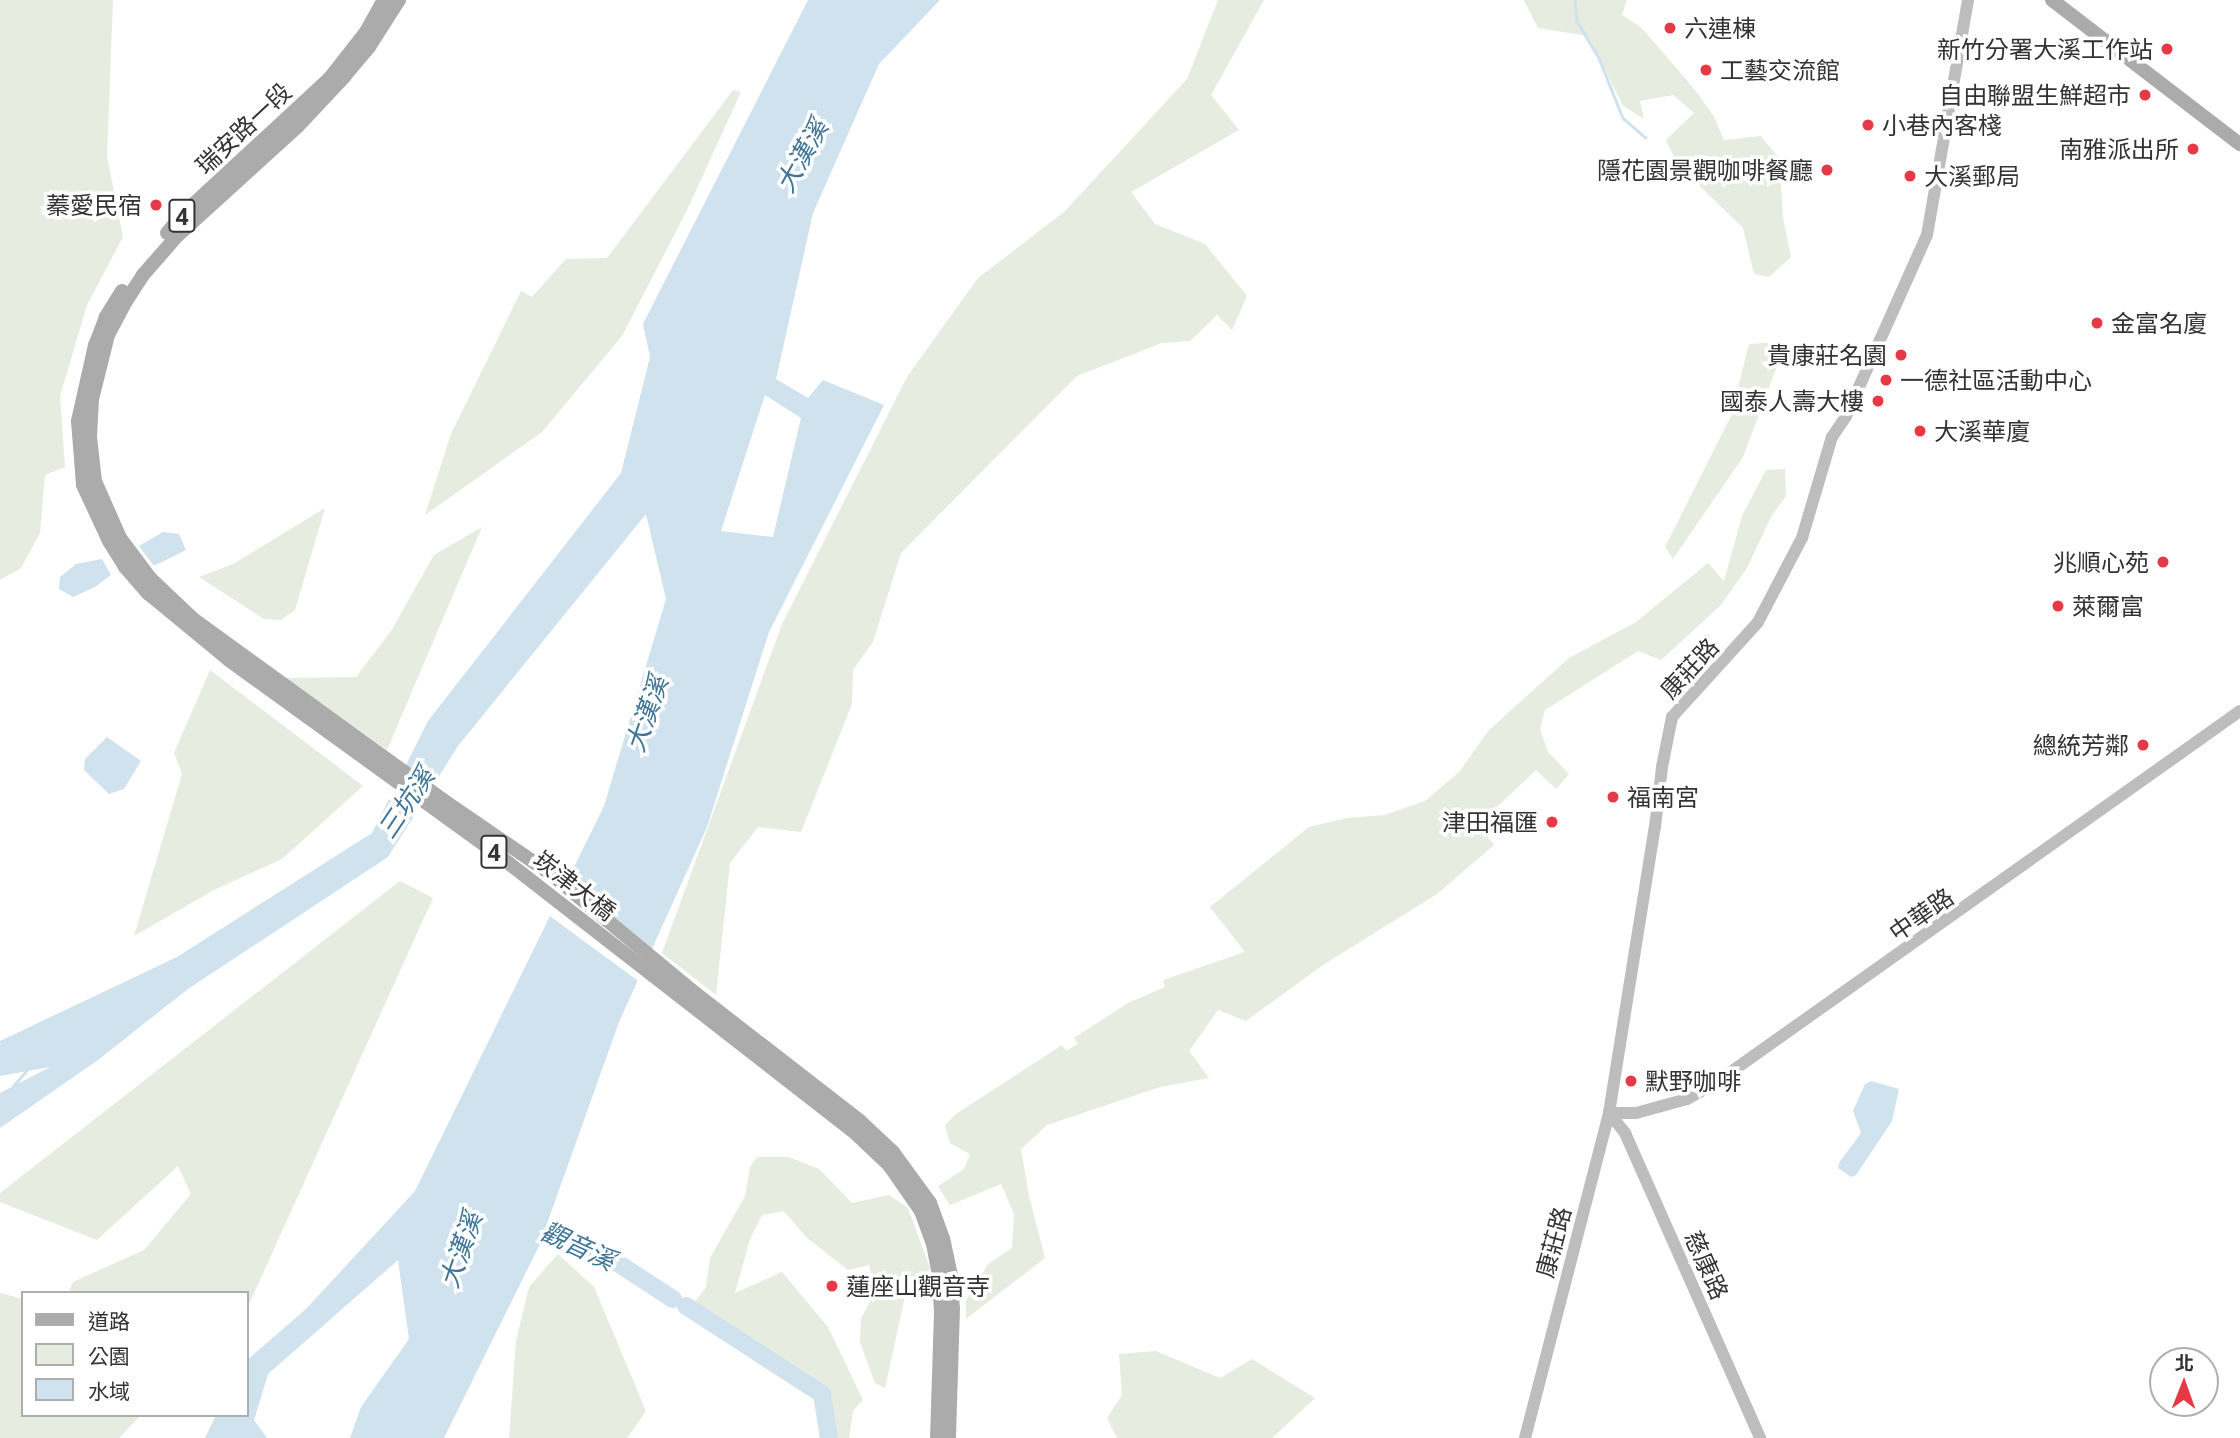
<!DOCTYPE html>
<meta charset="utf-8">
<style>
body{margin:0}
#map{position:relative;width:2240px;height:1438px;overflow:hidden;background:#fff;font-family:"Noto Sans","Noto Sans TC",sans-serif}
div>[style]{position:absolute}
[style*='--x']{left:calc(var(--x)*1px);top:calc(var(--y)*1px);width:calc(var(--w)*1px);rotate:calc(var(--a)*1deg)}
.green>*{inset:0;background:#e6ecdf}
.water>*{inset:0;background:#cfe2ee}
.pier>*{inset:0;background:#fff}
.stream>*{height:2.5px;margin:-1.25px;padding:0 1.25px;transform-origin:1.25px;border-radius:1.25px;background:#cfe2ee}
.river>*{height:18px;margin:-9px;padding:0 9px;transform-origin:9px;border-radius:9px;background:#cfe2ee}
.secondary>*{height:12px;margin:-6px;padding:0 6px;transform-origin:6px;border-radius:6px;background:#bdbdbd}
.primary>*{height:14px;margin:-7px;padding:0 7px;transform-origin:7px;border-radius:7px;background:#ababab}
.dots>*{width:19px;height:19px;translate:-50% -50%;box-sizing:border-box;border:4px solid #fff;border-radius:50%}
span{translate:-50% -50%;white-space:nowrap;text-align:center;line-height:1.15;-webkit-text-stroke:7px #fff;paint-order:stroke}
.shield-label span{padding:2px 5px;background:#fff;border:2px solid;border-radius:5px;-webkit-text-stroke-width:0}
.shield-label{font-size:23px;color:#333;font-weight:700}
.poi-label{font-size:24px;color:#333}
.left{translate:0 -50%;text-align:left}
.right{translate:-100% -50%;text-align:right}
.street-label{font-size:24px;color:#333}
.water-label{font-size:26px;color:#3f7597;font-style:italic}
.legend{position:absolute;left:21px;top:1291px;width:228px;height:126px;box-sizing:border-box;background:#fff;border:2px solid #adadad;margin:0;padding:9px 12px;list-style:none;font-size:21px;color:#333}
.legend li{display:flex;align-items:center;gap:14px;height:35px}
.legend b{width:35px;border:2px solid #adadad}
.north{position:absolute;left:2149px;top:1347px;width:70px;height:70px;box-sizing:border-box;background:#fff;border:2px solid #adadad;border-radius:50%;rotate:1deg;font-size:19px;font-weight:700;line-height:28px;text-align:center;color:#333}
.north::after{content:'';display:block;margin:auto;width:24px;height:32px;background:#e63946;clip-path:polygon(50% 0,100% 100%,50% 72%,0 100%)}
</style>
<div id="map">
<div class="green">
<i style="clip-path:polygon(0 0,113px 0,107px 156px,123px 237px,87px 305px,60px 396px,65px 467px,45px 475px,40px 533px,21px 568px,0 580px)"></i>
<i style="clip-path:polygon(1218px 0,1264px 0,1211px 95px,1239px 130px,1131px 192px,1155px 224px,1205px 244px,1247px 296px,1232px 330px,1217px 315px,1190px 341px,1162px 343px,1077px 376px,901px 553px,873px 642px,853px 670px,852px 704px,801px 832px,758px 827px,730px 863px,716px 995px,662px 953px,782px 624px,907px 377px,978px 278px,1064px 212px,1187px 79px)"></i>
<i style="clip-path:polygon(1524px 0,1627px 0,1622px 15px,1642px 28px,1695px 90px,1713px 115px,1724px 140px,1761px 136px,1779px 158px,1783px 218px,1791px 257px,1769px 277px,1754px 274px,1743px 228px,1678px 165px,1666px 140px,1694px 113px,1673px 95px,1640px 101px,1644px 119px,1623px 106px,1588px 36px,1538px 28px)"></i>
<i style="clip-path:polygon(733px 90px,741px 92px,688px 208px,622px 336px,542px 432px,425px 515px,451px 434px,521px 291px,532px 297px,566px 259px,607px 258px)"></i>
<i style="clip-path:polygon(1786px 342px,1743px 457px,1673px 559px,1665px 547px,1731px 416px,1749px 344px)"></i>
<i style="clip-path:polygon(1785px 469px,1786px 496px,1772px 515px,1747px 568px,1721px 605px,1661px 660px,1638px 651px,1545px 710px,1540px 729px,1548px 752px,1569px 774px,1556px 789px,1536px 770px,1478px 825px,1494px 845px,1437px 894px,1323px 965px,1246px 1021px,1218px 1010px,1189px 1051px,1209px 1078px,1160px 1087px,1047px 1125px,1021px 1149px,1029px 1196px,1045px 1258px,966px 1319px,966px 1301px,988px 1264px,1012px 1248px,1014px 1214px,1001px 1184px,950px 1205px,938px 1186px,964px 1169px,970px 1154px,950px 1143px,945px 1125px,956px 1114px,1062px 1045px,1066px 1051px,1078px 1044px,1074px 1038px,1128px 1003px,1165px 987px,1163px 980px,1245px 952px,1210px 907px,1309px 827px,1347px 818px,1384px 815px,1425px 801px,1460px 771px,1489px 730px,1569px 658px,1636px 622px,1708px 563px,1724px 581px,1742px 516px,1766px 470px)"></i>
<i style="clip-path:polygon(325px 508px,295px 610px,281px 620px,264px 619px,199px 577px,233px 564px)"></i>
<i style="clip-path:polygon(482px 527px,387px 750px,286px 678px,356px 677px,391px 631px,434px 555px)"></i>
<i style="clip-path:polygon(210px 670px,363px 786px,282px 859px,214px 890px,134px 936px,182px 774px,174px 753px)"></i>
<i style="clip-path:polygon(400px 881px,433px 898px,250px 1302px,247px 1305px,247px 1293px,68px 1293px,73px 1282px,144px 1250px,191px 1194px,178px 1166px,97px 1240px,0 1202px,0 1193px)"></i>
<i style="clip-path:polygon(757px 1157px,789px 1157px,819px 1169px,852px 1203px,889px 1195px,908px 1208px,930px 1268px,924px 1288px,907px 1287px,885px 1388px,875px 1383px,860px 1342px,861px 1318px,875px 1293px,869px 1265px,848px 1270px,806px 1237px,784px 1211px,762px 1215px,750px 1239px,735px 1293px,782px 1272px,828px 1327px,863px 1400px,853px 1411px,849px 1438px,832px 1438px,824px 1388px,693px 1304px,706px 1287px,710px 1258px,745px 1196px,750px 1167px)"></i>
<i style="clip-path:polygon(558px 1254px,594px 1287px,646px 1411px,627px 1438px,509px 1438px,516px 1341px,529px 1287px)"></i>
<i style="clip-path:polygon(0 1293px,23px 1299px,23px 1415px,141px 1415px,119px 1438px,0 1438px)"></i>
<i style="clip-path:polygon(1156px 1351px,1220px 1378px,1252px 1359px,1315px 1398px,1272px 1438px,1117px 1438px,1107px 1418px,1122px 1395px,1119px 1354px)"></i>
</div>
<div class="water">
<i style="clip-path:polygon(evenodd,808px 0,940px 0,879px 64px,813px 213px,776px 379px,808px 398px,823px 380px,884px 405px,769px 632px,707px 827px,619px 1022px,539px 1246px,444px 1438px,350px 1438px,361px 1407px,409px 1339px,398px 1260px,268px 1374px,254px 1420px,267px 1438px,205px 1438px,216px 1415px,247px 1415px,247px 1360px,306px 1309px,415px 1191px,604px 806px,666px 599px,646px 514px,458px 746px,388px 857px,188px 989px,98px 1060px,0 1128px,0 1093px,50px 1067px,0 1076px,0 1041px,177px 957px,372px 833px,428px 721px,621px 473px,650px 357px,643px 324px,808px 0,765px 395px,801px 418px,773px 537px,721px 531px,765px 395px)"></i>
<i style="clip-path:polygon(163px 532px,179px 534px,186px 550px,154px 566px,139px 546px)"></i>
<i style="clip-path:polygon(102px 559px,111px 575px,95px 587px,73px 597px,59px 589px,60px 577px,76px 564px)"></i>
<i style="clip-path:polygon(107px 737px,141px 761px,124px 789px,109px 794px,84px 770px,85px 759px)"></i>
<i style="clip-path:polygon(1871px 1081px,1899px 1089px,1892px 1121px,1856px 1175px,1851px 1177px,1838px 1168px,1839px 1163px,1861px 1133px,1853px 1111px,1865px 1084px)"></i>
</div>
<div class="pier">
<i style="clip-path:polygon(402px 765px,436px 788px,416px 819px,386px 797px)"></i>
<i style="clip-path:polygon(563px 881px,655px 952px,641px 983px,547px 914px)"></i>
</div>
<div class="stream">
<i style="--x:1575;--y:0;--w:21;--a:85"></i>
<i style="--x:1577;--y:21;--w:43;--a:59.3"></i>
<i style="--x:1599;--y:58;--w:65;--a:68.2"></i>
<i style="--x:1623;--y:118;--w:30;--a:41"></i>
<i style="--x:13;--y:1086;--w:21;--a:-49"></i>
</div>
<div class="river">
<i style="--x:524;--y:1222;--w:80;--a:21.1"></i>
<i style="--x:599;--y:1251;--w:88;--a:33"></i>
<i style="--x:686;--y:1306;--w:162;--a:32.9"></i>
<i style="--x:822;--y:1394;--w:45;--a:81"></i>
</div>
<div class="secondary">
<i style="--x:1609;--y:1113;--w:27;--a:0"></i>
<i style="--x:1636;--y:1113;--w:53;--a:-15.4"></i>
<i style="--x:1687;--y:1099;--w:31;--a:-29"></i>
<i style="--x:1714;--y:1084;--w:645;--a:-35.34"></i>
<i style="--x:1609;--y:1113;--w:26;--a:51"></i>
<i style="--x:1625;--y:1133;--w:334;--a:66.1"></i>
<i style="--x:1525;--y:1438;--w:336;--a:-75.5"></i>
<i style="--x:1609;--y:1113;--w:290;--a:-80.9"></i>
<i style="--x:1655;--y:827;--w:60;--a:-83.3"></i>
<i style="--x:1662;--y:767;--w:51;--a:-78.7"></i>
<i style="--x:1672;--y:717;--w:128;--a:-47.8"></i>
<i style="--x:1758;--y:622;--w:95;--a:-62.4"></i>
<i style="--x:1802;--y:538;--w:105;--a:-73.5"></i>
<i style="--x:1832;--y:437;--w:25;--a:-56"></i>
<i style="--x:1846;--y:416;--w:198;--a:-65.9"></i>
<i style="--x:1927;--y:235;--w:239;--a:-80.1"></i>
</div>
<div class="primary">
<i style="--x:399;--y:0;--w:56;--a:122.6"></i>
<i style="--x:369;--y:47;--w:38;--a:130"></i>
<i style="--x:345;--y:76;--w:69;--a:133.2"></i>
<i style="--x:298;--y:126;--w:164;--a:137.7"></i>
<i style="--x:177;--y:236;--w:52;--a:131.1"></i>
<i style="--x:143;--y:275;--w:33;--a:123"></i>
<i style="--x:125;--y:303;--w:36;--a:118"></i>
<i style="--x:108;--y:335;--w:66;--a:104"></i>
<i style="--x:92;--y:399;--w:38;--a:93"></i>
<i style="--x:90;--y:437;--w:44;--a:83.5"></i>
<i style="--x:95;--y:481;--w:62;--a:66.3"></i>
<i style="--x:120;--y:538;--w:50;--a:53.1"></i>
<i style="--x:150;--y:578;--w:59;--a:43.6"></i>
<i style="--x:193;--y:619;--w:309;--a:35.9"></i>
<i style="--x:443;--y:800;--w:131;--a:34.4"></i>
<i style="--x:551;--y:874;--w:187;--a:39.6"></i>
<i style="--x:695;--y:993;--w:209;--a:37.8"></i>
<i style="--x:860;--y:1121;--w:45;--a:43.2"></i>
<i style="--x:893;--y:1152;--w:63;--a:54"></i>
<i style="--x:930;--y:1203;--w:37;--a:70"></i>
<i style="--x:943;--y:1238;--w:38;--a:78"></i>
<i style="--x:951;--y:1275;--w:33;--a:87"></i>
<i style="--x:953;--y:1308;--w:130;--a:91.8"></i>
<i style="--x:2052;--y:0;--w:237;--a:37.5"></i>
<i style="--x:167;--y:233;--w:25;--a:-50"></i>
<i style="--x:183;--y:214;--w:199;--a:-42.8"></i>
<i style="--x:329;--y:79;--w:60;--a:-51.8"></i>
<i style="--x:366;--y:32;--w:37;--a:-61"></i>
<i style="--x:122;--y:291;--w:31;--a:122"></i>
<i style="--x:106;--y:317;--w:30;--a:111"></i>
<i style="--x:95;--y:345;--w:78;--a:102.6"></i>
<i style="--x:78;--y:421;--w:64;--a:85.5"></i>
<i style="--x:83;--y:485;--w:62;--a:65.1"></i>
<i style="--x:109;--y:541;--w:31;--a:58"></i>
<i style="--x:125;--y:567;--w:35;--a:49"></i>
<i style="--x:148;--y:593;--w:105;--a:39.6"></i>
<i style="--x:229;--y:660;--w:331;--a:35.9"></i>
<i style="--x:497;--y:854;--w:452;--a:37.9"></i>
<i style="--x:854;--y:1132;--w:48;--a:43.3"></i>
<i style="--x:889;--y:1165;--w:56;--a:55.2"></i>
<i style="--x:921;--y:1211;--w:35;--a:70"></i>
<i style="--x:933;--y:1244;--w:32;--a:79"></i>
<i style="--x:939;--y:1275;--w:37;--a:87"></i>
<i style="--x:941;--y:1312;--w:126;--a:91.8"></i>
</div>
<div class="dots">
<i style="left:1670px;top:28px;background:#e63946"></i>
<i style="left:2167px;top:49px;background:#e63946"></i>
<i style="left:1706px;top:70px;background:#e63946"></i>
<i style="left:2145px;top:95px;background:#e63946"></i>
<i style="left:1868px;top:125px;background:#e63946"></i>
<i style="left:2193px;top:149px;background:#e63946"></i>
<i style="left:1827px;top:170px;background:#e63946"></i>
<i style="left:1910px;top:176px;background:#e63946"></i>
<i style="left:156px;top:205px;background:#e63946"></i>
<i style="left:2097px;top:323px;background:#e63946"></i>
<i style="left:1901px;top:355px;background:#e63946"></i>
<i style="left:1886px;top:380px;background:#e63946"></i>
<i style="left:1878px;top:401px;background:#e63946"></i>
<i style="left:1920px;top:431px;background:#e63946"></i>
<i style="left:2163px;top:562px;background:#e63946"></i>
<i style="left:2058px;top:606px;background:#e63946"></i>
<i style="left:2143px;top:745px;background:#e63946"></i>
<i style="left:1613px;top:797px;background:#e63946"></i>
<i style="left:1552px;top:822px;background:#e63946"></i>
<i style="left:1631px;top:1081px;background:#e63946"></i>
<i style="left:832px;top:1286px;background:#e63946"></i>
</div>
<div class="shield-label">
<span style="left:182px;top:216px">4</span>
<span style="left:494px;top:852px">4</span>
</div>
<div class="poi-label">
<span class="left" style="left:1684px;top:28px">六連棟</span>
<span class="right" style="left:2153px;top:49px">新竹分署大溪工作站</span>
<span class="left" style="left:1720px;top:70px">工藝交流館</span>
<span class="right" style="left:2131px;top:95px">自由聯盟生鮮超市</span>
<span class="left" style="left:1882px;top:125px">小巷內客棧</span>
<span class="right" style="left:2179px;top:149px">南雅派出所</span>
<span class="right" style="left:1813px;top:170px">隱花園景觀咖啡餐廳</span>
<span class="left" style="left:1924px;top:176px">大溪郵局</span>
<span class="right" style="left:142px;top:205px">蓁愛民宿</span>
<span class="left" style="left:2111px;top:323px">金富名廈</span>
<span class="right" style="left:1887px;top:355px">貴康莊名園</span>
<span class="left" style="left:1900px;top:380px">一德社區活動中心</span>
<span class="right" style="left:1864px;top:401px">國泰人壽大樓</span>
<span class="left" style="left:1934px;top:431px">大溪華廈</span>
<span class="right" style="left:2149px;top:562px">兆順心苑</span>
<span class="left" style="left:2072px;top:606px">萊爾富</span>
<span class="right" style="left:2129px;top:745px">總統芳鄰</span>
<span class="left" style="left:1627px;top:797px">福南宮</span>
<span class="right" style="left:1538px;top:822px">津田福匯</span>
<span class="left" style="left:1645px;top:1081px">默野咖啡</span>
<span class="left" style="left:846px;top:1286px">蓮座山觀音寺</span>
</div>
<div class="street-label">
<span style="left:243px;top:128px;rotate:-43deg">瑞安路一段</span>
<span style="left:1689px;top:668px;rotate:-47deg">康莊路</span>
<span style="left:575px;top:885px;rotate:38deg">崁津大橋</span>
<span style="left:1921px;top:914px;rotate:-35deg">中華路</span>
<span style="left:1553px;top:1242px;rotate:-75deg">康莊路</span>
<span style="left:1707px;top:1265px;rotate:66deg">慈康路</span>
</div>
<div class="water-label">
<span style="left:802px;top:156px;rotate:-61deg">大漢溪</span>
<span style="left:647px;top:714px;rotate:-71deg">大漢溪</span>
<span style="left:406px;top:803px;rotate:-56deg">三坑溪</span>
<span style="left:578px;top:1246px;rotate:25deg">觀音溪</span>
<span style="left:461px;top:1250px;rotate:-71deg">大漢溪</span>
</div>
<ul class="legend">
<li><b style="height:9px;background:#ababab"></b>道路</li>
<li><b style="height:19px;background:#e6ecdf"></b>公園</li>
<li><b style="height:19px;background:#cfe2ee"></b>水域</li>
</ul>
<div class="north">北</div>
</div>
